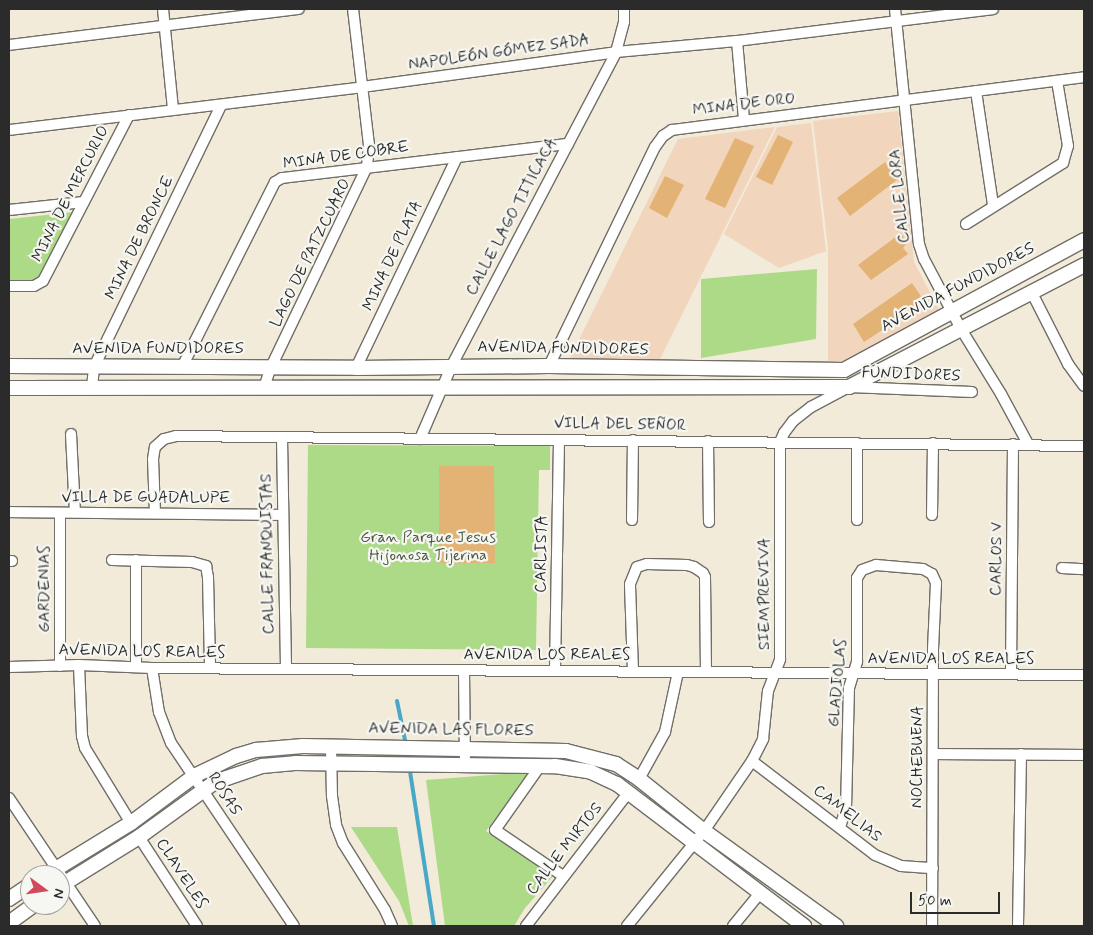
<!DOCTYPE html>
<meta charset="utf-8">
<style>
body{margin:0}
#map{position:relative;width:1093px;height:935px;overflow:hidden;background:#f2ebd9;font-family:Mynerve,sans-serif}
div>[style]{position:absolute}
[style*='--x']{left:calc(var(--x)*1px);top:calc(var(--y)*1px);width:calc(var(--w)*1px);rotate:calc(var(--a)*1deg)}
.built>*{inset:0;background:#f1d5bd}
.green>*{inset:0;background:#adda87}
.stream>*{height:4px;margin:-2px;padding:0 2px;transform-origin:2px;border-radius:2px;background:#47a8c7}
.building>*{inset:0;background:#e2b374}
.roads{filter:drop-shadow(1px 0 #716e68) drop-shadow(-1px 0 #716e68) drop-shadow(0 1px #716e68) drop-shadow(0 -1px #716e68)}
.street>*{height:10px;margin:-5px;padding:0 5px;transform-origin:5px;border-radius:5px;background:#fff}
.secondary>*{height:14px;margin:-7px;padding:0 7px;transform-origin:7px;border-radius:7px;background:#fff}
span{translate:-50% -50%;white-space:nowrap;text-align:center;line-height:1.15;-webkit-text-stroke:4.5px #f6f6f2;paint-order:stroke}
.street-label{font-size:16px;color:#2b2b2b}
.park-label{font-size:16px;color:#4c5742}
.frame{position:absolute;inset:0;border:10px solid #2b2b2b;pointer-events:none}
.north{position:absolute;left:20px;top:865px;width:50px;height:50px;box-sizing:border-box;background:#f6f6f2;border:1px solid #a5a5a2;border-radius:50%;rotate:104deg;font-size:14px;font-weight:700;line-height:20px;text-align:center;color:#2b2b2b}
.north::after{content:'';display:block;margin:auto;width:18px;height:22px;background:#d1495b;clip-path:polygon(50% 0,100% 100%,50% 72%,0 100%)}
.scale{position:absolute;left:910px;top:892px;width:90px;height:22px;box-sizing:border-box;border:2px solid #2b2b2b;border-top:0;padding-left:6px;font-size:15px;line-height:18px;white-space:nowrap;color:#2b2b2b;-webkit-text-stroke:4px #f6f6f2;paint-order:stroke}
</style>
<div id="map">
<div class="built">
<i style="clip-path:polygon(898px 111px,914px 262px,940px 311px,840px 364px,828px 364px,828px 248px,813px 121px)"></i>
<i style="clip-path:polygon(811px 123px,826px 251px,779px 268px,724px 234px,777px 127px)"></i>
<i style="clip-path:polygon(775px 127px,659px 361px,569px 360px,678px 139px)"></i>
</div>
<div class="green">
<i style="clip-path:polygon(74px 212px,40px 282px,9px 281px,9px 219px)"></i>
<i style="clip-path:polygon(817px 269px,816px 339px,701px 358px,701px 279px)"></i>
<i style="clip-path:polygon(308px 445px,550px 446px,550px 470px,539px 470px,536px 650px,306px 648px)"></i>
<i style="clip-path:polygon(531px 772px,486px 831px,553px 876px,525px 908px,514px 926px,445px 926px,426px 780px)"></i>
<i style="clip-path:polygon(351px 827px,397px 827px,413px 926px,409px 926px,399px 901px)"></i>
</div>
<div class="stream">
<i style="--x:397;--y:701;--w:45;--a:78.4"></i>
<i style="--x:407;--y:752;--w:176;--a:81.2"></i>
</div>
<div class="building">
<i style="clip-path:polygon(778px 135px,793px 142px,772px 185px,756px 177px)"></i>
<i style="clip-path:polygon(735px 138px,754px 146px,725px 208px,705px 199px)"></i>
<i style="clip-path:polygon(885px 162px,897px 180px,850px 216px,837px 198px)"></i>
<i style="clip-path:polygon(665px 176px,684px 185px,667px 218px,649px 208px)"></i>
<i style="clip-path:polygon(901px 233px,907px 243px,903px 248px,908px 254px,871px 280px,858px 265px)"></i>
<i style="clip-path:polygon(912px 283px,925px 302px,864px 342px,853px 324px)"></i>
<i style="clip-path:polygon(439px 466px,494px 466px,495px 563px,439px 563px)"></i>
</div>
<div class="roads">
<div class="street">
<i style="--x:163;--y:9;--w:101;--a:84.3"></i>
<i style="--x:895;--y:9;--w:236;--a:84.2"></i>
<i style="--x:919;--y:244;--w:16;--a:72"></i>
<i style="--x:924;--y:259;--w:79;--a:62.1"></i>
<i style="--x:961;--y:329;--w:76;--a:58.4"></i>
<i style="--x:1001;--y:394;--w:57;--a:61.6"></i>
<i style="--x:737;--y:41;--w:78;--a:84.9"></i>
<i style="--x:9;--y:45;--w:292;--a:-7.1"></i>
<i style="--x:976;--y:91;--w:115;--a:81.5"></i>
<i style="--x:9;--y:130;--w:356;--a:-6.9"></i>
<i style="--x:362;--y:87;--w:256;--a:-7.8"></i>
<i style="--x:616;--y:52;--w:121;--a:-5.2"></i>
<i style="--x:737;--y:41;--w:258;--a:-7.1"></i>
<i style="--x:9;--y:210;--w:75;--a:-6.1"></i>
<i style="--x:966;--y:224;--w:115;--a:-32.2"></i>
<i style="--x:1063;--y:163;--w:18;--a:-74"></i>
<i style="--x:1068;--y:146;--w:66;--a:-99.6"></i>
<i style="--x:9;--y:286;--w:25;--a:0"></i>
<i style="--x:34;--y:286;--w:10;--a:-29"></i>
<i style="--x:43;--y:281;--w:187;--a:-62.6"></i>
<i style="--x:1032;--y:293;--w:80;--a:63.1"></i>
<i style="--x:1068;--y:364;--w:27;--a:54"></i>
<i style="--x:549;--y:366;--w:243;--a:-64.2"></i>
<i style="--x:655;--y:147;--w:14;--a:-54"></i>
<i style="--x:663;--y:136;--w:11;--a:-34"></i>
<i style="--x:672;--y:130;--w:415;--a:-7.3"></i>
<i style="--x:182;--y:367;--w:207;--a:-63.3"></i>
<i style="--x:275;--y:182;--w:8;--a:-30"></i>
<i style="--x:282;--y:178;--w:288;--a:-6.8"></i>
<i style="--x:356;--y:368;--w:234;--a:-64.4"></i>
<i style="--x:92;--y:387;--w:20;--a:-84"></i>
<i style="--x:94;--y:367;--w:291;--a:-64.1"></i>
<i style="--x:264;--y:388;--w:22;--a:-72"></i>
<i style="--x:271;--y:367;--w:222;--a:-64.4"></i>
<i style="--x:367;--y:167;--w:22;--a:-85"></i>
<i style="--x:369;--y:145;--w:137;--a:-96.7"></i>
<i style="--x:71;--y:434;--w:78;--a:87.1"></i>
<i style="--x:282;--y:438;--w:230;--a:89"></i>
<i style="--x:420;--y:439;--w:81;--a:-66.6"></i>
<i style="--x:452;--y:365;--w:353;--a:-62.3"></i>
<i style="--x:616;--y:52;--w:31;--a:-75"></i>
<i style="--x:624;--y:22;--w:13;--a:-90"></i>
<i style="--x:708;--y:441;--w:81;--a:89.3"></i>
<i style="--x:857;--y:443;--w:77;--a:90"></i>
<i style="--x:9;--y:512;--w:274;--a:0.6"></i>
<i style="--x:60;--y:513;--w:153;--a:90"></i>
<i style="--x:155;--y:513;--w:54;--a:-92.1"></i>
<i style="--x:153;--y:459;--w:12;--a:-81"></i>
<i style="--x:155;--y:447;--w:12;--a:-42"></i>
<i style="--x:164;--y:439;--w:12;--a:-14"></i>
<i style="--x:176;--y:436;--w:908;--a:0.63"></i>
<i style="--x:932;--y:515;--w:72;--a:-89.2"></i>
<i style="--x:632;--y:520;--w:80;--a:-89.3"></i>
<i style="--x:112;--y:560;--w:80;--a:1.4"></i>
<i style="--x:192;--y:562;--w:15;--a:16"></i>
<i style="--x:206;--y:566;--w:11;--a:80"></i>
<i style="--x:208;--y:577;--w:91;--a:88.7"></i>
<i style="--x:9;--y:561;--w:3;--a:0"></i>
<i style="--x:1062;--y:568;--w:22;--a:3"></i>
<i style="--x:79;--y:665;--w:71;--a:87.6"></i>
<i style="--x:82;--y:736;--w:12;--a:76"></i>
<i style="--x:85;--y:748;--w:88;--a:58.5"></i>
<i style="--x:9;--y:667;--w:70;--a:-1.6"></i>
<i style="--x:79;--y:665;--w:73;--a:2.4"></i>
<i style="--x:152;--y:668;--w:932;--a:0.43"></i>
<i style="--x:136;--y:667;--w:107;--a:-90"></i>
<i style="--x:152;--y:668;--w:45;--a:81"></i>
<i style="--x:159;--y:712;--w:33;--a:69"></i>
<i style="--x:171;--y:743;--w:220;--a:56.1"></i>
<i style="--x:464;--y:670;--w:95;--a:89.4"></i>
<i style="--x:555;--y:670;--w:230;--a:-89"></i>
<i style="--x:633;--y:671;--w:87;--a:-92"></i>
<i style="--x:630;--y:584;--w:18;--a:-68"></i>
<i style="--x:637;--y:567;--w:10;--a:-17"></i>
<i style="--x:647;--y:564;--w:40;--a:1.4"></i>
<i style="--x:687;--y:565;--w:7;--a:16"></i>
<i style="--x:694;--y:567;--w:11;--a:34"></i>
<i style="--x:703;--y:573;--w:4;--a:63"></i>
<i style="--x:705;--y:577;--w:95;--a:89.4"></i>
<i style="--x:1011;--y:674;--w:230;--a:-89.5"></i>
<i style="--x:331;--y:746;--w:50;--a:88.9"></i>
<i style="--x:332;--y:796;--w:29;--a:82"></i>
<i style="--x:336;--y:825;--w:19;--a:69"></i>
<i style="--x:343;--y:843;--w:79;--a:57.9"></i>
<i style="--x:385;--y:910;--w:17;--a:66"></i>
<i style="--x:934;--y:754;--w:150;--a:0.4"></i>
<i style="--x:752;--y:761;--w:155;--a:37.4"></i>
<i style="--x:875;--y:855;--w:28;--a:23"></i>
<i style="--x:901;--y:866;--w:32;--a:4"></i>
<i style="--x:540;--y:766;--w:78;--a:125.1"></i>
<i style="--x:495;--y:830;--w:82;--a:34.1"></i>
<i style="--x:639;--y:779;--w:54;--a:-61"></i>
<i style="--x:665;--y:732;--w:61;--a:-77.8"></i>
<i style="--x:9;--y:798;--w:154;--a:56.1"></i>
<i style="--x:840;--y:827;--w:19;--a:-72"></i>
<i style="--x:846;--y:809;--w:121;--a:-88.6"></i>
<i style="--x:849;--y:688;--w:28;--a:-73"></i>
<i style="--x:857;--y:661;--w:83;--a:-90"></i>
<i style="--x:857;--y:578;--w:9;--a:-58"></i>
<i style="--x:862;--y:570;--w:15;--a:-20"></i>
<i style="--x:876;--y:565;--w:47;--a:4.9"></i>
<i style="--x:923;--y:569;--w:10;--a:29"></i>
<i style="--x:932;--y:574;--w:10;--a:66"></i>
<i style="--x:936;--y:583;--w:67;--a:92.6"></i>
<i style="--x:933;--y:650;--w:276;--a:90.2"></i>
<i style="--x:139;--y:837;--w:106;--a:56.9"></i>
<i style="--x:526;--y:926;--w:169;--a:-52.5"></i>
<i style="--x:627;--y:926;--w:122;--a:-51"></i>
<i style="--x:704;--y:831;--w:85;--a:-55.6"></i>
<i style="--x:752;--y:761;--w:25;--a:-63"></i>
<i style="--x:763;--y:739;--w:48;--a:-84.1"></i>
<i style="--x:768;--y:691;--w:34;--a:-69"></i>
<i style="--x:780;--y:659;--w:217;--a:-90"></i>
<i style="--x:780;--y:442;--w:10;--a:-66"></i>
<i style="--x:784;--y:433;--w:15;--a:-53"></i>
<i style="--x:793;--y:421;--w:23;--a:-38"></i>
<i style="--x:811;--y:407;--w:43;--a:-27.8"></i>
<i style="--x:849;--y:387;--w:123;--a:2.3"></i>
<i style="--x:733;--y:926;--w:43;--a:-50.7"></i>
<i style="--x:1018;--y:926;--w:172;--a:-89"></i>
</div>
<div class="secondary">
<i style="--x:9;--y:366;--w:347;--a:0.3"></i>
<i style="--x:356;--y:368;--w:193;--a:-0.6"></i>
<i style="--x:549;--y:366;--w:295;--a:0.8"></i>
<i style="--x:844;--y:370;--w:273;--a:-28.4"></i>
<i style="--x:9;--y:388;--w:840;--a:-0.07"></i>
<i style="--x:849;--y:387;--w:265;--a:-27.4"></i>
<i style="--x:46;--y:875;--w:100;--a:-31.5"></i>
<i style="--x:131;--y:823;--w:79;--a:-36.7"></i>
<i style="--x:194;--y:776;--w:47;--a:-25.5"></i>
<i style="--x:236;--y:756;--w:21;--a:-17"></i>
<i style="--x:256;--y:750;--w:47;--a:-4.9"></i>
<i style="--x:303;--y:746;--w:263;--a:1.1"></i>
<i style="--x:566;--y:751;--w:52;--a:14.6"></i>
<i style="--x:616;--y:764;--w:27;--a:33"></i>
<i style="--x:639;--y:779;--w:83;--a:38.7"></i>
<i style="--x:704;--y:831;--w:163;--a:35.7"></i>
<i style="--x:60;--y:886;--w:93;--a:-31.8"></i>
<i style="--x:139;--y:837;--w:94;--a:-35.9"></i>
<i style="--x:215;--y:782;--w:50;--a:-18.8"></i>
<i style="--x:262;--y:766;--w:33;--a:-5"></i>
<i style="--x:295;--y:763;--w:260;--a:0.7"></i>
<i style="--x:555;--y:766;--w:36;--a:9"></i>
<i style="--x:591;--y:772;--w:29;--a:25"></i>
<i style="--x:617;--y:784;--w:235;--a:37.2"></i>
<i style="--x:9;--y:899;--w:25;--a:-34"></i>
<i style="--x:9;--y:923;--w:31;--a:-36"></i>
</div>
</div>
<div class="street-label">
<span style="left:499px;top:53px;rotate:-8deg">NAPOLEÓN GÓMEZ SADA</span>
<span style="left:744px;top:105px;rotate:-7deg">MINA DE ORO</span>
<span style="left:346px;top:156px;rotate:-8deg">MINA DE COBRE</span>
<span style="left:71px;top:194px;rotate:-63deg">MINA DE MERCURIO</span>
<span style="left:900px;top:196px;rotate:-96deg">CALLE LORA</span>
<span style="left:512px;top:217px;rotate:-62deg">CALLE LAGO TITICACA</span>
<span style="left:140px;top:238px;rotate:-64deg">MINA DE BRONCE</span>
<span style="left:311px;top:253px;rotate:-64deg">LAGO DE PATZCUARO</span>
<span style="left:393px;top:256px;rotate:-65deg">MINA DE PLATA</span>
<span style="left:958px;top:288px;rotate:-28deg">AVENIDA FUNDIDORES</span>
<span style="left:158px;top:349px">AVENIDA FUNDIDORES</span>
<span style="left:563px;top:349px;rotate:1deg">AVENIDA FUNDIDORES</span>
<span style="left:911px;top:375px;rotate:2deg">FUNDIDORES</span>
<span style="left:620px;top:425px;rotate:1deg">VILLA DEL SEÑOR</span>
<span style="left:146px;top:498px">VILLA DE GUADALUPE</span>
<span style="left:268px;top:554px;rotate:-91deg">CALLE FRANQUISTAS</span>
<span style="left:542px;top:554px;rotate:-89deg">CARLISTA</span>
<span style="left:997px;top:559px;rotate:-89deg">CARLOS V</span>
<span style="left:45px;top:589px;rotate:-90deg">GARDENIAS</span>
<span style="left:765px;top:594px;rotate:-90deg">SIEMPREVIVA</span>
<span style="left:142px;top:652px;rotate:1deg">AVENIDA LOS REALES</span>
<span style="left:547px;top:655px">AVENIDA LOS REALES</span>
<span style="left:951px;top:659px">AVENIDA LOS REALES</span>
<span style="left:838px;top:683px;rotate:-85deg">GLADIOLAS</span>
<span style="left:451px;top:730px;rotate:1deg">AVENIDA LAS FLORES</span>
<span style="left:918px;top:757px;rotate:-90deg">NOCHEBUENA</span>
<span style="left:224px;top:794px;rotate:57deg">ROSAS</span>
<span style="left:847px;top:814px;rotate:38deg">CAMELIAS</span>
<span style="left:565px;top:849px;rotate:-52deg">CALLE MIRTOS</span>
<span style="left:181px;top:874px;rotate:57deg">CLAVELES</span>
</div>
<div class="park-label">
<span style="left:428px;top:547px">Gran Parque Jesus<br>Hijonosa Tijerina</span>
</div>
<div class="frame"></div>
<div class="north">N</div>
<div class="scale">50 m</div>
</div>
